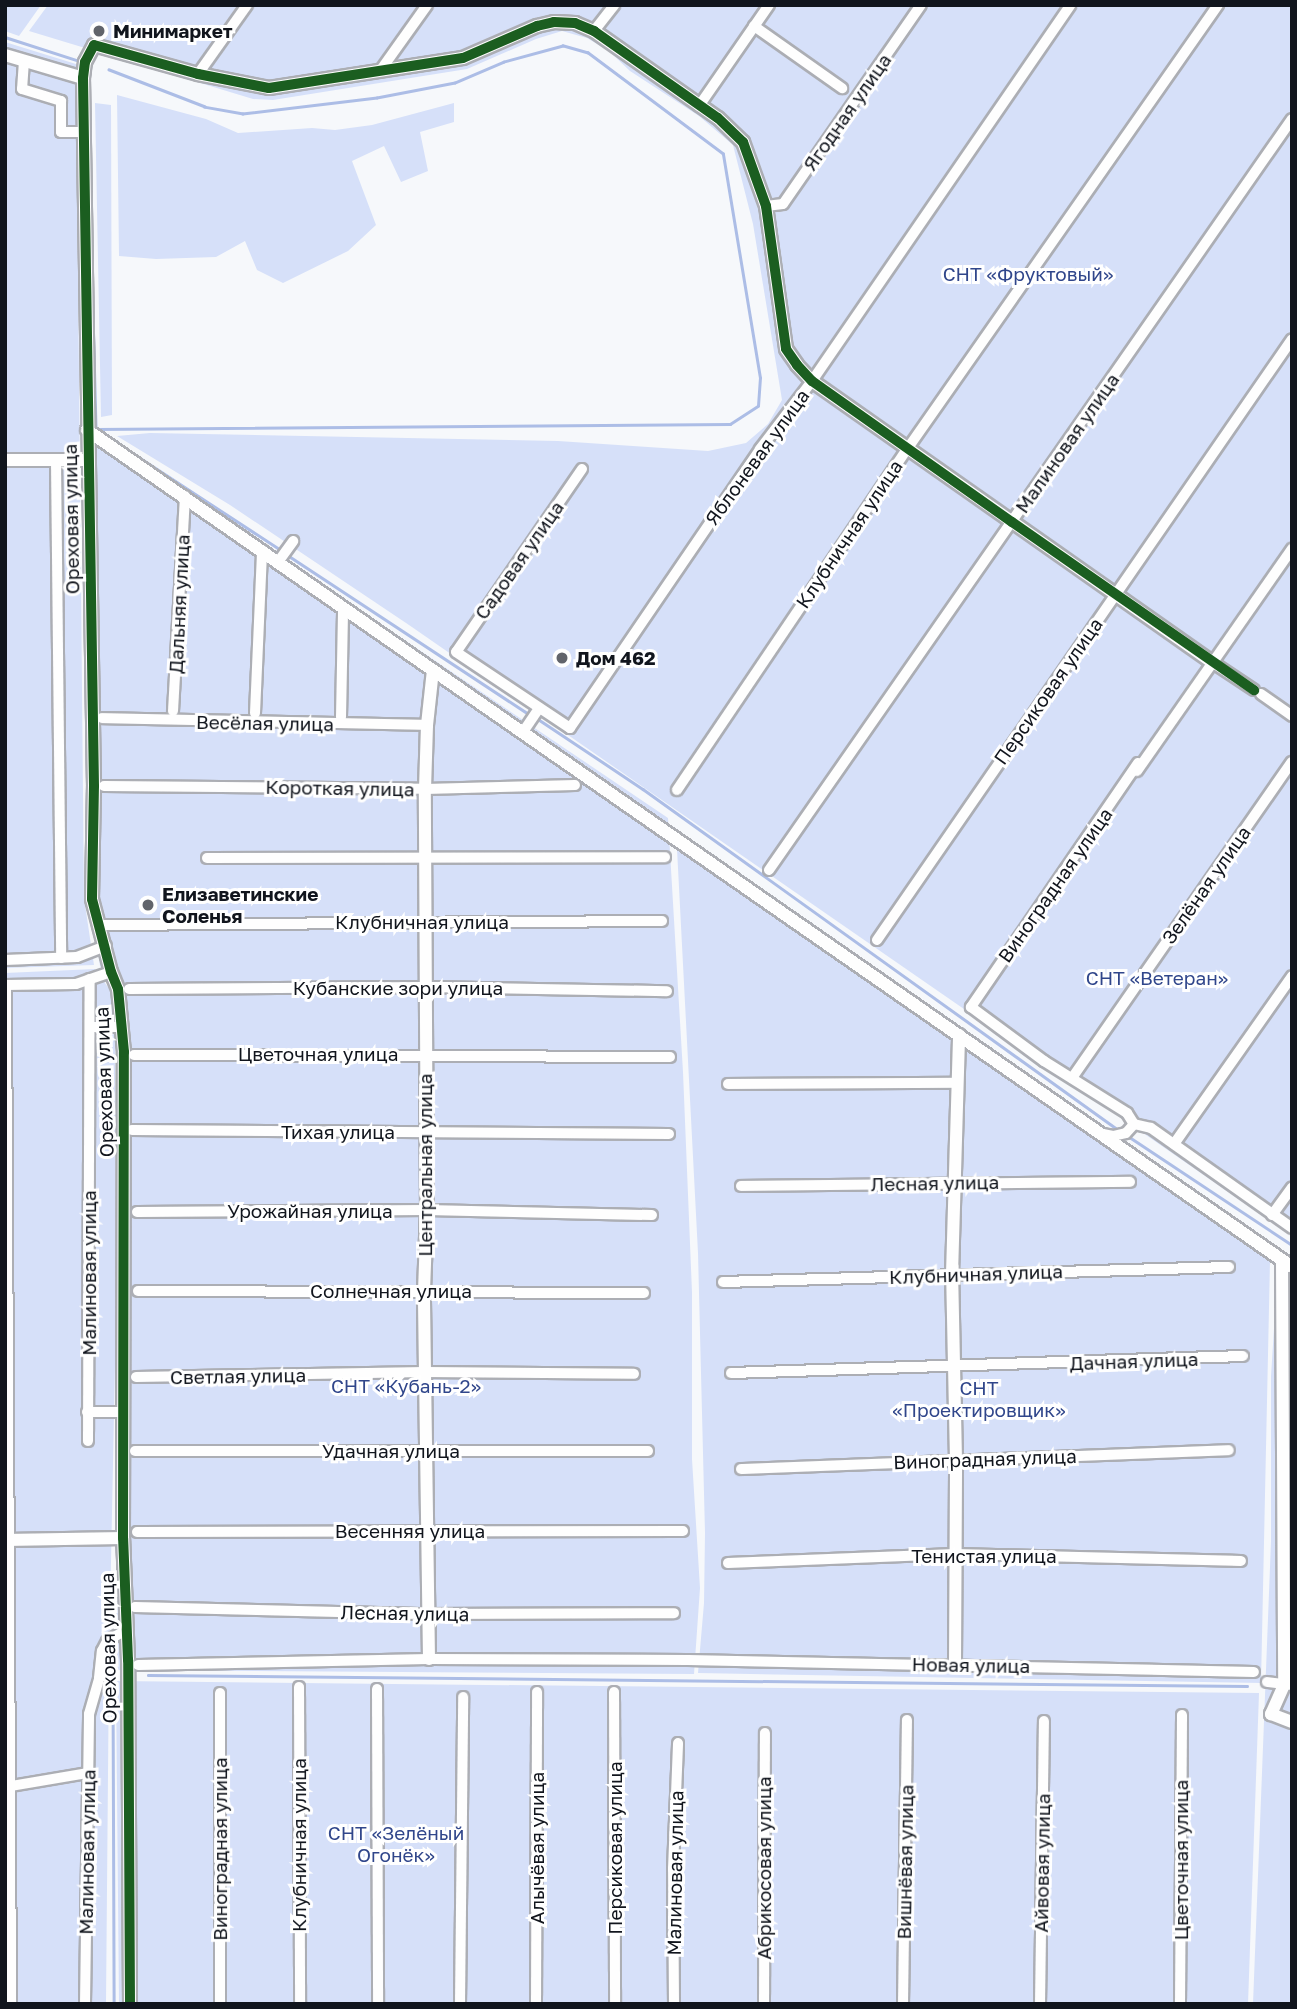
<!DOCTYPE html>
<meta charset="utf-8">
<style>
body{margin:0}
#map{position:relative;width:1297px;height:2009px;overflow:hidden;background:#f6f8fb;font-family:"Golos Text",sans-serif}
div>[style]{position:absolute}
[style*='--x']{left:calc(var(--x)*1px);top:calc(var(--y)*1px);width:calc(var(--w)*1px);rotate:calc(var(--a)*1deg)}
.green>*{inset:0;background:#d6e0f9}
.stream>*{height:2.5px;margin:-1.25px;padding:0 1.25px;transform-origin:1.25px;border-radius:1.25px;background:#acbde6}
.roads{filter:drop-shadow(2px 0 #acaeb4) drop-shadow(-2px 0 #acaeb4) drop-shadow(0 2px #acaeb4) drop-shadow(0 -2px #acaeb4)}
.minor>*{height:10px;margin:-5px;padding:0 5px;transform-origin:5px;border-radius:5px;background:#fefefe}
.tertiary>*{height:12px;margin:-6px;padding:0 6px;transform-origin:6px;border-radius:6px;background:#fefefe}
.cycleway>*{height:10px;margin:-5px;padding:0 5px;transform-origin:5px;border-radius:5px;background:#1b5e20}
.dots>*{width:19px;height:19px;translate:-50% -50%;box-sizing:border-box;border:4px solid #fff;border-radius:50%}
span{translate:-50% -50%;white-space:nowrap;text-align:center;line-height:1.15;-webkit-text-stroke:6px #fff;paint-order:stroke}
.poi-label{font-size:19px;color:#11151d;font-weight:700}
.left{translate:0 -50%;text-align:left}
.street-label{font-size:19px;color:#11151d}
.park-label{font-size:19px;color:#30468b}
.frame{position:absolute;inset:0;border:7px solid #11151d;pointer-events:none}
</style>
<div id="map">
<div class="green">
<i style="clip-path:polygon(5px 5px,41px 5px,19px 36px,5px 31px)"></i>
<i style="clip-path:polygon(48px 5px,1292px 5px,1292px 1236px,409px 625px,230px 505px,117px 436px,150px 433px,558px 441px,708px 451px,746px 443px,768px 424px,782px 400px,753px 224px,733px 145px,699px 116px,630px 71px,609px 51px,587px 38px,562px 31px,536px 39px,467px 69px,273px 100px,253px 99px,29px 31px)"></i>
<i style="clip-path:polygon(5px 42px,76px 64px,84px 898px,94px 965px,5px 968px)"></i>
<i style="clip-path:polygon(117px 95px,206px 119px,238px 133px,312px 128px,335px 130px,372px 125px,454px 103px,454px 122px,420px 132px,428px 171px,401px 182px,384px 146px,352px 161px,376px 225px,348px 251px,283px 283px,257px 270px,245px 241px,216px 257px,156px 259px,119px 256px)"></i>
<i style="clip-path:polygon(95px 103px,111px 105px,112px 415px,101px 417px)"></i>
<i style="clip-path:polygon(83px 423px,668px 818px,683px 1072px,692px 1292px,692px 1459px,700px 1588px,694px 1674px,115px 1670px,120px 1444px,118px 991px,100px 966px,88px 881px)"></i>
<i style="clip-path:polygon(677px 849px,1270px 1261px,1261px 1683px,698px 1673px,704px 1603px,705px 1533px,698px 1253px)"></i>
<i style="clip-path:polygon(95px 969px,115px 997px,115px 1365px,109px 1661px,106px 2004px,5px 2004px,5px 973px)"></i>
<i style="clip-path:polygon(1279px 1248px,1292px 1257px,1292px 2004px,1253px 2004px,1271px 1541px,1271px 1376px)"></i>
<i style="clip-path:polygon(116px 1681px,1259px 1693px,1248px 2004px,119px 2004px)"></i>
</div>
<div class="stream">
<i style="--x:5;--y:37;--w:75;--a:17.9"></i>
<i style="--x:93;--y:313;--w:116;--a:88.5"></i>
<i style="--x:96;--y:429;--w:221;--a:33.2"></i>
<i style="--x:96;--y:429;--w:634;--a:-0.45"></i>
<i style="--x:730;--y:424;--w:33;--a:-33"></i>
<i style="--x:758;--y:406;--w:28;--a:-86"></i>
<i style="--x:760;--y:378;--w:227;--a:-99.4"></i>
<i style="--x:723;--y:154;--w:169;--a:-143.2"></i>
<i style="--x:588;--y:53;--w:26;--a:-164"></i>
<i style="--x:563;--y:46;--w:61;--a:164.8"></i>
<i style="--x:504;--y:62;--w:53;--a:156.8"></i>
<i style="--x:455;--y:83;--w:79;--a:169.1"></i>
<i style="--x:377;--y:98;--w:135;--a:173.2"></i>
<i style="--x:243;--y:114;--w:39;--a:-170"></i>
<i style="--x:205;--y:107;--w:103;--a:-158.9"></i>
<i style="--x:286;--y:554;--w:295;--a:33.4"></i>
<i style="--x:538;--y:719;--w:126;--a:33.7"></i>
<i style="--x:643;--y:789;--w:583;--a:35.65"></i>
<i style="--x:1131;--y:1138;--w:193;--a:33.6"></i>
<i style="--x:148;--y:1675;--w:1099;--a:0.57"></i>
<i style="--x:113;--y:1678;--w:326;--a:89.8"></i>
</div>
<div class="roads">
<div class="minor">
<i style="--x:754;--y:26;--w:108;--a:35.2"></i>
<i style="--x:594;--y:31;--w:33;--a:-52"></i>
<i style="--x:24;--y:61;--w:28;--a:94"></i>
<i style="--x:22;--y:89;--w:41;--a:17.1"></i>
<i style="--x:61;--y:101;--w:31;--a:90"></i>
<i style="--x:61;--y:132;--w:23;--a:0"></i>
<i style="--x:380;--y:71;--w:81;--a:-54.5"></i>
<i style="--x:198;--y:74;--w:85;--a:-54.6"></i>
<i style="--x:699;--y:106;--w:123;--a:-55.3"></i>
<i style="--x:766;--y:206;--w:17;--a:-7"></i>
<i style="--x:783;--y:204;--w:242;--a:-55.3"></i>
<i style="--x:56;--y:460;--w:498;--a:89.4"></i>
<i style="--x:582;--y:469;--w:222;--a:124.5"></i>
<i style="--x:456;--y:652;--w:137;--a:33.7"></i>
<i style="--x:570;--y:728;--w:338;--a:-55.7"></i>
<i style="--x:760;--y:449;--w:86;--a:-52.6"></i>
<i style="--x:812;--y:381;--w:456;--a:-55.5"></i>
<i style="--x:278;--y:562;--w:26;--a:-54"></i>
<i style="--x:1209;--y:660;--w:54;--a:33.7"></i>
<i style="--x:1261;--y:694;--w:38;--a:35"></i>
<i style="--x:173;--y:711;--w:215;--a:-86.8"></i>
<i style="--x:255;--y:713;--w:163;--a:-87.5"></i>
<i style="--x:341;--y:717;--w:109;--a:-88.9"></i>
<i style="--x:102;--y:718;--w:325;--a:1.2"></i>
<i style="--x:523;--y:732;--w:29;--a:-56"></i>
<i style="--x:1138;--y:763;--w:296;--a:124.4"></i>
<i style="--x:971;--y:1007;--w:91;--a:36.5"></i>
<i style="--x:1044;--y:1061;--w:98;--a:32.1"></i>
<i style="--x:1127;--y:1113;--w:13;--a:58"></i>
<i style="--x:1134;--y:1124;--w:17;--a:13"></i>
<i style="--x:1151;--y:1128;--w:173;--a:35.3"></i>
<i style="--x:1137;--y:771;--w:271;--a:-55.1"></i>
<i style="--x:104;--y:786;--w:321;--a:0.5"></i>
<i style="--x:425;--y:789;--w:150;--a:-1.5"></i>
<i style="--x:677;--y:790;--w:413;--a:-56"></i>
<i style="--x:908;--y:448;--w:541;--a:-55.02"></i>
<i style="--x:207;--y:858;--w:458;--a:-0.1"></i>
<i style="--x:769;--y:870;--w:915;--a:-55.15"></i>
<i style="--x:98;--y:925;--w:564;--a:-0.41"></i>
<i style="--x:877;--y:940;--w:730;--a:-55.37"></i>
<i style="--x:5;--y:960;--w:72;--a:-2.4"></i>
<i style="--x:77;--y:957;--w:31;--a:-21"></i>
<i style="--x:5;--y:985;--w:71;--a:-0.8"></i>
<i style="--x:76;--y:984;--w:37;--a:-19"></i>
<i style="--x:6;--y:985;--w:1019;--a:89.72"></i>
<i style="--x:129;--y:989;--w:297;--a:-0.4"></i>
<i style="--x:426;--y:987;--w:241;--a:1"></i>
<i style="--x:91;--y:1027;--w:30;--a:0"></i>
<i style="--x:134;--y:1055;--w:536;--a:0.21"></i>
<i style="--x:1072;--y:1078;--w:385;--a:-55.2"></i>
<i style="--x:728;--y:1084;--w:229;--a:-0.3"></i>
<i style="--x:132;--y:1130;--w:537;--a:0.43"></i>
<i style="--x:1103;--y:1134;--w:10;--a:11"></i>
<i style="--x:1113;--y:1136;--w:13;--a:-13"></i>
<i style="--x:1126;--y:1133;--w:12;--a:-48"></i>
<i style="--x:1174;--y:1144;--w:205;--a:-54.9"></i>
<i style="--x:741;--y:1186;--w:389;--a:-0.6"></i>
<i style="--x:137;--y:1212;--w:290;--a:-0.4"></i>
<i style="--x:427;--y:1210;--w:225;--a:1.3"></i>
<i style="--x:1272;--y:1215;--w:34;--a:-54"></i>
<i style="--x:723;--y:1282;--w:506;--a:-1.7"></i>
<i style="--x:138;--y:1291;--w:506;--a:0.23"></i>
<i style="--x:731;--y:1373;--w:512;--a:-1.9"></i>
<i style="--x:136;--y:1377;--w:289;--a:-1"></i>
<i style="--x:425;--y:1372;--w:209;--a:0.5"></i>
<i style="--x:87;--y:1412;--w:36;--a:0"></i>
<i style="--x:88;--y:1441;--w:462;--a:-89.8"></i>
<i style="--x:135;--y:1451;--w:513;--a:0"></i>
<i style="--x:741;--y:1469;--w:488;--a:-2.2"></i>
<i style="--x:137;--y:1532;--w:546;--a:-0.1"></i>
<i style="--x:728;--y:1563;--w:227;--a:-2.3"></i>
<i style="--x:955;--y:1554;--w:286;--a:1.4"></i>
<i style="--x:135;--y:1607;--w:295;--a:1.4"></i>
<i style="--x:430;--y:1614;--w:244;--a:-0.2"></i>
<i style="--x:138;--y:1665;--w:291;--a:-1.2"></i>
<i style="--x:429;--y:1659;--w:259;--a:0.2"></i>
<i style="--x:688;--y:1660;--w:566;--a:1.21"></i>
<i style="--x:1267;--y:1682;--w:25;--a:7"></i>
<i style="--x:299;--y:1687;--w:317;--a:89.8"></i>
<i style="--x:377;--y:1689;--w:315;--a:89.8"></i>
<i style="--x:614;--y:1692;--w:312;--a:89.8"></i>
<i style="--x:220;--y:1693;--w:311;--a:90"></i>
<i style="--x:5;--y:1787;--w:84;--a:-9.6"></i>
<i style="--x:85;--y:2004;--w:290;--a:-89.2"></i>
<i style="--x:89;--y:1714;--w:37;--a:-74"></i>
<i style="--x:99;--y:1678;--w:27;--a:-84"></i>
<i style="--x:102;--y:1651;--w:11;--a:-63"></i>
<i style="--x:107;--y:1641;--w:22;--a:-30"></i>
<i style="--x:460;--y:2004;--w:307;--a:-89.4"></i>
<i style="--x:536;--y:2004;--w:312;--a:-89.8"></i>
<i style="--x:674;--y:2004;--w:135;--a:-90.4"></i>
<i style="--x:673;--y:1869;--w:126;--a:-87.7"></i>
<i style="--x:764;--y:2004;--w:271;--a:-89.8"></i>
<i style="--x:903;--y:2004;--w:284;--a:-89.2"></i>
<i style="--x:1040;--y:2004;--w:283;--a:-89.2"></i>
<i style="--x:1180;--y:2004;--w:289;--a:-89.6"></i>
</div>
<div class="tertiary">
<i style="--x:5;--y:55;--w:81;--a:16.4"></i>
<i style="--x:87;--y:430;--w:1467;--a:34.78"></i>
<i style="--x:5;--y:460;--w:82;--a:0"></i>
<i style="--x:1282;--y:1261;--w:424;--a:89.7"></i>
<i style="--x:1284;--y:1685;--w:32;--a:114"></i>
<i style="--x:1271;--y:1714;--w:22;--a:21"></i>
<i style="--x:5;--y:1540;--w:118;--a:-1"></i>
<i style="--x:429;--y:1659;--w:368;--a:-90.8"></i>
<i style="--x:424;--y:1291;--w:81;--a:-87.9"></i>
<i style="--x:427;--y:1210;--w:421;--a:-90.3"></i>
<i style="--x:425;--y:789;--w:64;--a:-88.2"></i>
<i style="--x:427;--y:725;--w:55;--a:-83.8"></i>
<i style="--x:955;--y:1664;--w:204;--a:-89.7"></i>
<i style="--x:956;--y:1460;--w:186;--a:-91.2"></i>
<i style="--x:952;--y:1274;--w:239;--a:-88.3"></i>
<i style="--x:130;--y:2004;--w:344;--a:-90.3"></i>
<i style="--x:128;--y:1660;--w:122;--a:-92.3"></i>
<i style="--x:123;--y:1538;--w:486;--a:-89.9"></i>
<i style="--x:124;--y:1052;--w:63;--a:-95.4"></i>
<i style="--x:118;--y:989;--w:18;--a:-112"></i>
<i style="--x:111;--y:972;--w:75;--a:-104.6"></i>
<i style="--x:92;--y:899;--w:113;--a:-89"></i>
<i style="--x:94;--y:786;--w:708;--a:-90.89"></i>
<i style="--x:83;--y:78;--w:16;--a:-83"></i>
<i style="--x:85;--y:62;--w:19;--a:-62"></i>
<i style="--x:94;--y:45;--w:108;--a:15.6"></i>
<i style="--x:198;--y:74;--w:72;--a:11.2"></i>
<i style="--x:269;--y:88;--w:196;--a:-8.8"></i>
<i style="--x:463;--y:58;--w:81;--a:-23.4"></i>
<i style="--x:537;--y:26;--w:17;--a:-13"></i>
<i style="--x:554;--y:22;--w:21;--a:3"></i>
<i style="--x:575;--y:23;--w:21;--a:23"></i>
<i style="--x:594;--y:31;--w:151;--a:35.1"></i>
<i style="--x:718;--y:118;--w:35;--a:44"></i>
<i style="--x:743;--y:142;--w:68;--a:70.2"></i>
<i style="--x:766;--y:206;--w:144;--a:82"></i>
<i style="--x:786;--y:349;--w:19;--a:55"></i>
<i style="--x:797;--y:365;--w:22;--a:47"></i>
<i style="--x:812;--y:381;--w:485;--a:35.1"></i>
</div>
</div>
<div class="cycleway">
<i style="--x:130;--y:2004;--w:344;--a:-90.3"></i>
<i style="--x:128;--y:1660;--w:122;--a:-92.3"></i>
<i style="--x:123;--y:1538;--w:486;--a:-89.9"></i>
<i style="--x:124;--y:1052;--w:63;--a:-95.4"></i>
<i style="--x:118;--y:989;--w:18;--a:-112"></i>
<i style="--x:111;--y:972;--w:75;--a:-104.6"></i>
<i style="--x:92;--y:899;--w:113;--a:-89"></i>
<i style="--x:94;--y:786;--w:708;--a:-90.89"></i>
<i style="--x:83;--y:78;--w:16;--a:-83"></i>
<i style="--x:85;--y:62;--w:19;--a:-62"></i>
<i style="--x:94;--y:45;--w:108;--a:15.6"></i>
<i style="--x:198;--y:74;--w:72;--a:11.2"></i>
<i style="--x:269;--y:88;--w:196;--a:-8.8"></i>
<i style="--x:463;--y:58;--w:81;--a:-23.4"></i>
<i style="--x:537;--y:26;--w:17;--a:-13"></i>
<i style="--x:554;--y:22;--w:21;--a:3"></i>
<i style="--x:575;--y:23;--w:21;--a:23"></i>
<i style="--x:594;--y:31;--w:151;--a:35.1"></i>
<i style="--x:718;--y:118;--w:35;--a:44"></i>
<i style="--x:743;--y:142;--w:68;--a:70.2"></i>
<i style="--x:766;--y:206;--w:144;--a:82"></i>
<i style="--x:786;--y:349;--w:19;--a:55"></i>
<i style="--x:797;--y:365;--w:22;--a:47"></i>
<i style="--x:812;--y:381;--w:245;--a:35.2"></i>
<i style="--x:1012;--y:522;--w:295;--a:34.8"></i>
</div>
<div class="dots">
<i style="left:99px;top:31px;background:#61646b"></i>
<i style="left:562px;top:658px;background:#61646b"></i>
<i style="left:148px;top:905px;background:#61646b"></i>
</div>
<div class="poi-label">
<span class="left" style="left:113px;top:31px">Минимаркет</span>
<span class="left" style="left:576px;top:658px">Дом 462</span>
<span class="left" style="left:162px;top:905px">Елизаветинские<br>Соленья</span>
</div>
<div class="street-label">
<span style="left:847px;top:112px;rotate:-55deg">Ягодная улица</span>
<span style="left:1067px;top:443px;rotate:-55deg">Малиновая улица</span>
<span style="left:757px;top:457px;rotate:-54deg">Яблоневая улица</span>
<span style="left:71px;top:519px;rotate:-91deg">Ореховая улица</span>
<span style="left:849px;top:534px;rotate:-56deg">Клубничная улица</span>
<span style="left:519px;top:560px;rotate:-55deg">Садовая улица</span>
<span style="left:179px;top:604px;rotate:-87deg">Дальняя улица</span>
<span style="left:1048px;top:691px;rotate:-55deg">Персиковая улица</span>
<span style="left:265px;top:723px;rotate:1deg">Весёлая улица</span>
<span style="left:340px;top:788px;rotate:1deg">Короткая улица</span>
<span style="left:1055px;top:885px;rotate:-55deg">Виноградная улица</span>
<span style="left:1206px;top:885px;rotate:-55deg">Зелёная улица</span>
<span style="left:422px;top:922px">Клубничная улица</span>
<span style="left:398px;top:988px">Кубанские зори улица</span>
<span style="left:318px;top:1054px">Цветочная улица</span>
<span style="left:104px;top:1082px;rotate:-92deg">Ореховая улица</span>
<span style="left:338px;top:1132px">Тихая улица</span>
<span style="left:425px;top:1165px;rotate:-90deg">Центральная улица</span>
<span style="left:935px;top:1183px;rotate:-1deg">Лесная улица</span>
<span style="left:310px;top:1211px">Урожайная улица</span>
<span style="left:89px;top:1273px;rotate:-90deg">Малиновая улица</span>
<span style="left:976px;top:1274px;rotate:-2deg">Клубничная улица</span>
<span style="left:391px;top:1291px">Солнечная улица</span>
<span style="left:1134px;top:1361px;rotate:-2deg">Дачная улица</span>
<span style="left:238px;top:1376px;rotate:-1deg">Светлая улица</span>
<span style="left:391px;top:1451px">Удачная улица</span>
<span style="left:985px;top:1459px;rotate:-2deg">Виноградная улица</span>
<span style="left:410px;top:1531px">Весенняя улица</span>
<span style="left:984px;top:1556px">Тенистая улица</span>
<span style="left:405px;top:1613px;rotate:1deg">Лесная улица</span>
<span style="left:108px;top:1648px;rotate:-91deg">Ореховая улица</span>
<span style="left:971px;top:1665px;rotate:1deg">Новая улица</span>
<span style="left:299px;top:1845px;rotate:-90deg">Клубничная улица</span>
<span style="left:537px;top:1848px;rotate:-90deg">Алычёвая улица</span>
<span style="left:615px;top:1848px;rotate:-90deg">Персиковая улица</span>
<span style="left:220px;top:1849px;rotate:-90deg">Виноградная улица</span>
<span style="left:87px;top:1852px;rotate:-89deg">Малиновая улица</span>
<span style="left:1181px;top:1860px;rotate:-90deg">Цветочная улица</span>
<span style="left:905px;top:1862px;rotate:-89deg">Вишнёвая улица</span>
<span style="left:1042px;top:1863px;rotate:-89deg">Айвовая улица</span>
<span style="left:764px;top:1868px;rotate:-90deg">Абрикосовая улица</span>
<span style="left:675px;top:1873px;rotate:-89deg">Малиновая улица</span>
</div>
<div class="park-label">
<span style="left:1028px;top:274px">СНТ «Фруктовый»</span>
<span style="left:1157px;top:978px">СНТ «Ветеран»</span>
<span style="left:406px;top:1386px">СНТ «Кубань-2»</span>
<span style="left:979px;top:1399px">СНТ<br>«Проектировщик»</span>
<span style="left:396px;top:1844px">СНТ «Зелёный<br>Огонёк»</span>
</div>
<div class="frame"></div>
</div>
